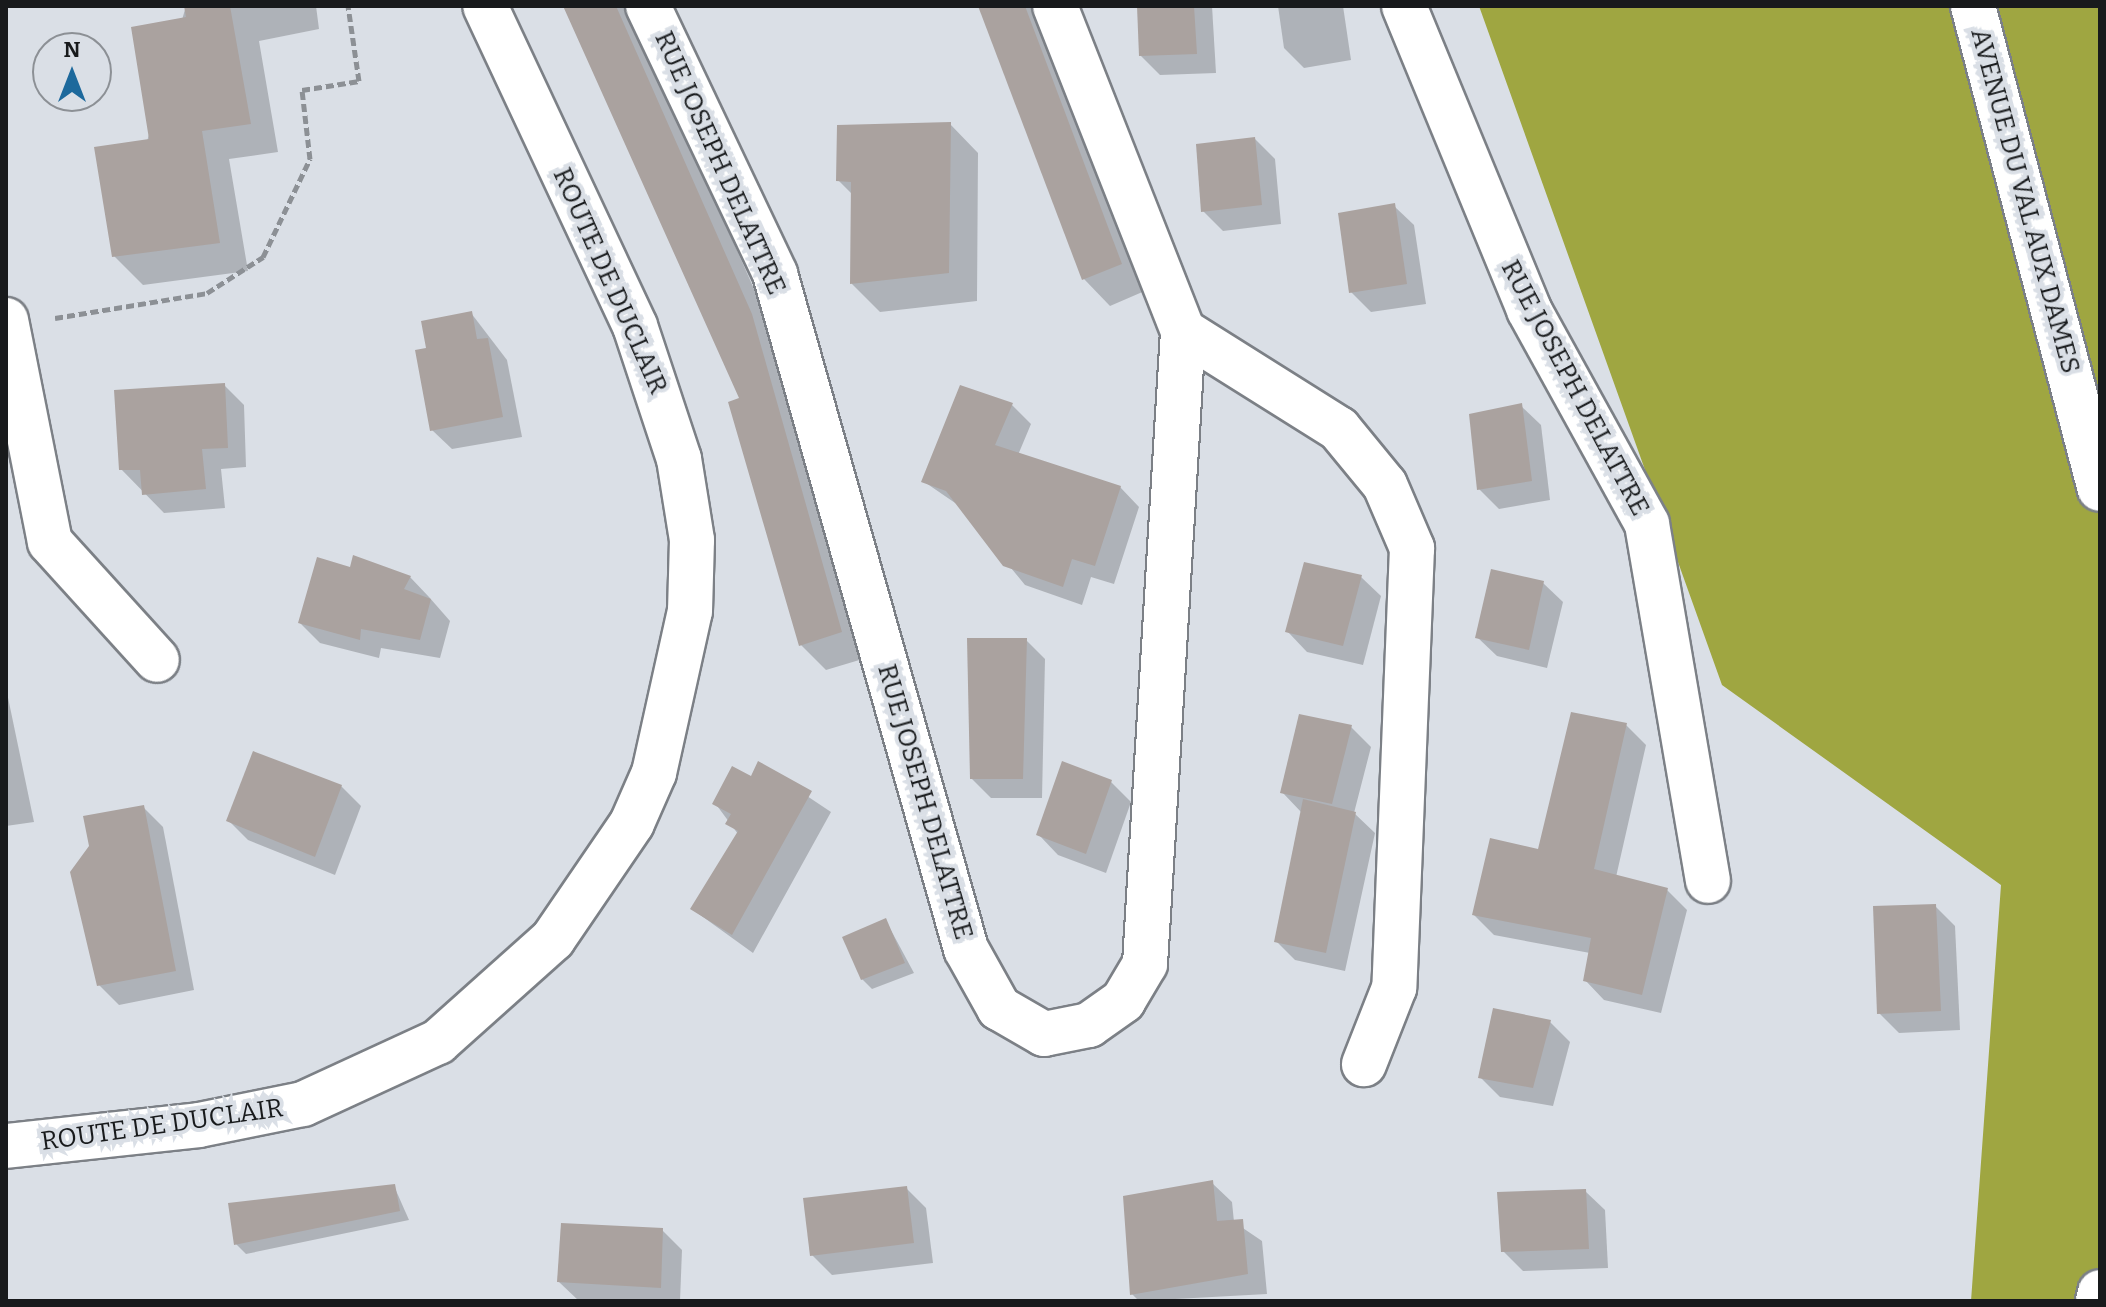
<!DOCTYPE html>
<style>
body{margin:0}
#map{position:relative;width:2106px;height:1307px;overflow:hidden;background:#dadfe6;font-family:Bitter,serif}
div>[style]{position:absolute}
[style*='--x']{left:calc(var(--x)*1px);top:calc(var(--y)*1px);width:calc(var(--w)*1px);rotate:calc(var(--a)*1deg)}
.forest>*{inset:0;background:#9fa641}
.shadow>*{inset:0;background:#0003}
.building>*{inset:0;background:#aaa29f}
.path>*{height:5px;margin-top:-2.5px;transform-origin:0;background:repeating-linear-gradient(90deg,#8c9095 0 8px,transparent 0 12px)}
.roads{filter:drop-shadow(2px 0 #7c8086) drop-shadow(-2px 0 #7c8086) drop-shadow(0 2px #7c8086) drop-shadow(0 -2px #7c8086)}
.street>*{height:44px;margin:-22px;padding:0 22px;transform-origin:22px;border-radius:22px;background:#fff}
.secondary>*{height:44px;margin:-22px;padding:0 22px;transform-origin:22px;border-radius:22px;background:#fff}
span{translate:-50% -50%;white-space:nowrap;text-align:center;line-height:1.15;-webkit-text-stroke:8px #dadfe6;paint-order:stroke}
.street-label{font-size:26px;color:#181a1c}
.frame{position:absolute;inset:0;border:8px solid #181a1c;pointer-events:none}
.north{position:absolute;left:32px;top:32px;width:80px;height:80px;box-sizing:border-box;background:#dadfe6;border:2px solid #8c9095;border-radius:50%;rotate:0deg;font-size:22px;font-weight:700;line-height:32px;text-align:center;color:#181a1c}
.north::after{content:'';display:block;margin:auto;width:28px;height:36px;background:#1d699c;clip-path:polygon(50% 0,100% 100%,50% 72%,0 100%)}
</style>
<div id="map">
<div class="forest">
<i style="clip-path:polygon(1479px 6px,2100px 6px,2100px 1301px,1971px 1301px,2001px 885px,1722px 685px)"></i>
</div>
<div class="shadow">
<i style="clip-path:polygon(186px 6px,316px 6px,319px 29px,259px 41px,278px 152px,229px 159px,248px 271px,143px 285px,114px 256px)"></i>
<i style="clip-path:polygon(566px 6px,629px 6px,777px 341px,866px 658px,826px 670px,801px 645px,742px 399px)"></i>
<i style="clip-path:polygon(980px 6px,1041px 6px,1147px 290px,1110px 306px,1084px 279px)"></i>
<i style="clip-path:polygon(1139px 6px,1212px 6px,1216px 73px,1160px 75px,1141px 56px)"></i>
<i style="clip-path:polygon(1278px 6px,1343px 6px,1351px 60px,1304px 68px,1284px 48px)"></i>
<i style="clip-path:polygon(950px 124px,978px 153px,977px 301px,880px 312px,852px 284px,853px 195px,838px 180px)"></i>
<i style="clip-path:polygon(1255px 139px,1275px 159px,1281px 224px,1223px 231px,1203px 211px)"></i>
<i style="clip-path:polygon(1394px 206px,1414px 225px,1426px 304px,1371px 312px,1351px 292px)"></i>
<i style="clip-path:polygon(471px 313px,507px 360px,522px 437px,452px 449px,432px 430px,428px 350px)"></i>
<i style="clip-path:polygon(224px 385px,244px 405px,246px 467px,221px 469px,225px 508px,164px 513px,121px 469px)"></i>
<i style="clip-path:polygon(1012px 405px,1031px 424px,1018px 455px,1120px 487px,1139px 507px,1114px 584px,1091px 577px,1082px 605px,1025px 585px,961px 507px,923px 481px)"></i>
<i style="clip-path:polygon(1521px 406px,1541px 425px,1550px 500px,1499px 509px,1479px 489px)"></i>
<i style="clip-path:polygon(351px 569px,410px 577px,429px 597px,450px 621px,440px 658px,381px 648px,379px 658px,320px 643px,300px 623px)"></i>
<i style="clip-path:polygon(1361px 577px,1381px 596px,1363px 665px,1307px 652px,1288px 632px)"></i>
<i style="clip-path:polygon(1543px 583px,1563px 602px,1547px 668px,1497px 656px,1477px 637px)"></i>
<i style="clip-path:polygon(1026px 640px,1045px 659px,1042px 798px,991px 798px,972px 779px)"></i>
<i style="clip-path:polygon(6px 688px,34px 822px,6px 826px)"></i>
<i style="clip-path:polygon(1626px 725px,1646px 745px,1616px 877px,1667px 890px,1687px 910px,1661px 1013px,1604px 1000px,1585px 980px,1590px 953px,1494px 935px,1474px 915px,1540px 851px)"></i>
<i style="clip-path:polygon(1351px 727px,1371px 747px,1354px 813px,1375px 833px,1345px 971px,1295px 960px,1276px 941px,1302px 813px,1282px 792px)"></i>
<i style="clip-path:polygon(759px 764px,831px 812px,753px 953px,692px 909px,738px 834px,715px 803px,752px 778px)"></i>
<i style="clip-path:polygon(1111px 782px,1131px 802px,1106px 873px,1058px 855px,1039px 835px)"></i>
<i style="clip-path:polygon(341px 786px,361px 806px,335px 875px,248px 840px,228px 820px)"></i>
<i style="clip-path:polygon(143px 807px,163px 827px,194px 990px,119px 1005px,99px 985px)"></i>
<i style="clip-path:polygon(1935px 906px,1955px 926px,1960px 1030px,1899px 1033px,1879px 1013px)"></i>
<i style="clip-path:polygon(886px 921px,914px 973px,872px 989px,862px 979px)"></i>
<i style="clip-path:polygon(1550px 1022px,1570px 1042px,1553px 1106px,1500px 1097px,1480px 1077px)"></i>
<i style="clip-path:polygon(1212px 1183px,1232px 1202px,1234px 1222px,1262px 1241px,1267px 1294px,1139px 1301px,1132px 1294px)"></i>
<i style="clip-path:polygon(394px 1186px,409px 1220px,246px 1254px,236px 1244px)"></i>
<i style="clip-path:polygon(906px 1188px,926px 1208px,933px 1263px,832px 1275px,812px 1255px)"></i>
<i style="clip-path:polygon(1585px 1191px,1605px 1210px,1608px 1268px,1523px 1271px,1503px 1251px)"></i>
<i style="clip-path:polygon(662px 1230px,682px 1250px,680px 1301px,579px 1301px,559px 1282px)"></i>
</div>
<div class="building">
<i style="clip-path:polygon(184px 6px,230px 6px,251px 124px,202px 131px,220px 243px,112px 257px,94px 147px,149px 139px,131px 27px,186px 17px)"></i>
<i style="clip-path:polygon(563px 6px,616px 6px,752px 314px,842px 632px,799px 646px,728px 402px,739px 398px)"></i>
<i style="clip-path:polygon(978px 6px,1025px 6px,1122px 264px,1082px 280px)"></i>
<i style="clip-path:polygon(1137px 6px,1194px 6px,1197px 54px,1139px 56px)"></i>
<i style="clip-path:polygon(951px 122px,949px 273px,850px 284px,851px 182px,836px 181px,837px 125px)"></i>
<i style="clip-path:polygon(1255px 137px,1262px 205px,1201px 212px,1196px 144px)"></i>
<i style="clip-path:polygon(1395px 203px,1407px 284px,1349px 293px,1338px 213px)"></i>
<i style="clip-path:polygon(472px 311px,477px 339px,488px 338px,503px 417px,430px 431px,415px 350px,426px 348px,421px 321px)"></i>
<i style="clip-path:polygon(225px 383px,228px 448px,202px 449px,206px 489px,142px 495px,140px 470px,119px 470px,114px 390px)"></i>
<i style="clip-path:polygon(960px 385px,1013px 403px,995px 445px,1121px 486px,1095px 566px,1072px 559px,1063px 587px,1003px 566px,946px 491px,921px 482px)"></i>
<i style="clip-path:polygon(1522px 403px,1532px 481px,1477px 490px,1469px 414px)"></i>
<i style="clip-path:polygon(353px 555px,411px 576px,404px 589px,431px 599px,420px 640px,361px 629px,360px 640px,298px 623px,317px 557px,350px 567px)"></i>
<i style="clip-path:polygon(1304px 562px,1362px 575px,1343px 646px,1285px 632px)"></i>
<i style="clip-path:polygon(1491px 569px,1544px 581px,1529px 650px,1475px 638px)"></i>
<i style="clip-path:polygon(967px 638px,1027px 638px,1023px 779px,970px 779px)"></i>
<i style="clip-path:polygon(1571px 712px,1627px 723px,1594px 869px,1668px 888px,1642px 995px,1583px 981px,1591px 938px,1472px 915px,1490px 838px,1538px 849px)"></i>
<i style="clip-path:polygon(1299px 714px,1352px 725px,1332px 804px,1280px 793px)"></i>
<i style="clip-path:polygon(253px 751px,342px 785px,315px 857px,226px 821px)"></i>
<i style="clip-path:polygon(758px 761px,812px 791px,732px 935px,690px 909px,738px 831px,725px 824px,731px 814px,712px 804px,732px 766px,751px 776px)"></i>
<i style="clip-path:polygon(1062px 761px,1112px 780px,1086px 854px,1036px 835px)"></i>
<i style="clip-path:polygon(1303px 799px,1356px 812px,1326px 953px,1274px 942px)"></i>
<i style="clip-path:polygon(144px 805px,176px 971px,97px 986px,70px 872px,89px 846px,83px 816px)"></i>
<i style="clip-path:polygon(1936px 904px,1941px 1011px,1877px 1014px,1873px 906px)"></i>
<i style="clip-path:polygon(886px 918px,905px 963px,861px 980px,842px 937px)"></i>
<i style="clip-path:polygon(1493px 1008px,1551px 1020px,1533px 1088px,1478px 1078px)"></i>
<i style="clip-path:polygon(1213px 1180px,1217px 1221px,1243px 1219px,1248px 1274px,1130px 1295px,1123px 1196px)"></i>
<i style="clip-path:polygon(395px 1184px,400px 1211px,234px 1245px,228px 1203px)"></i>
<i style="clip-path:polygon(907px 1186px,914px 1243px,810px 1256px,803px 1198px)"></i>
<i style="clip-path:polygon(1586px 1189px,1589px 1249px,1501px 1252px,1497px 1192px)"></i>
<i style="clip-path:polygon(561px 1223px,663px 1228px,661px 1288px,557px 1282px)"></i>
</div>
<div class="path">
<i style="--x:55;--y:318;--w:154;--a:-9.3"></i>
<i style="--x:207;--y:293;--w:67;--a:-32.7"></i>
<i style="--x:263;--y:257;--w:109;--a:-64.4"></i>
<i style="--x:310;--y:159;--w:69;--a:-96.6"></i>
<i style="--x:302;--y:90;--w:58;--a:-9"></i>
<i style="--x:359;--y:81;--w:76;--a:-98.3"></i>
</div>
<div class="roads">
<div class="street">
<i style="--x:648;--y:6;--w:297;--a:64.6"></i>
<i style="--x:775;--y:274;--w:702;--a:74.2"></i>
<i style="--x:966;--y:949;--w:68;--a:60.8"></i>
<i style="--x:999;--y:1008;--w:52;--a:30"></i>
<i style="--x:1044;--y:1034;--w:46;--a:-11.3"></i>
<i style="--x:1089;--y:1025;--w:42;--a:-35.2"></i>
<i style="--x:1123;--y:1001;--w:43;--a:-59.3"></i>
<i style="--x:1145;--y:964;--w:634;--a:-86.56"></i>
<i style="--x:1183;--y:331;--w:349;--a:-111.5"></i>
<i style="--x:1404;--y:6;--w:329;--a:67.6"></i>
<i style="--x:1529;--y:310;--w:244;--a:61.1"></i>
<i style="--x:1647;--y:524;--w:362;--a:80.3"></i>
<i style="--x:6;--y:320;--w:226;--a:78.8"></i>
<i style="--x:50;--y:542;--w:159;--a:47.8"></i>
<i style="--x:1183;--y:331;--w:184;--a:32.1"></i>
<i style="--x:1339;--y:429;--w:72;--a:50.6"></i>
<i style="--x:1385;--y:485;--w:69;--a:66.8"></i>
<i style="--x:1412;--y:548;--w:440;--a:92.3"></i>
<i style="--x:1394;--y:988;--w:82;--a:111.5"></i>
</div>
<div class="secondary">
<i style="--x:1973;--y:6;--w:499;--a:75.3"></i>
<i style="--x:6;--y:1146;--w:194;--a:-6.2"></i>
<i style="--x:199;--y:1125;--w:106;--a:-11.4"></i>
<i style="--x:303;--y:1104;--w:149;--a:-24.7"></i>
<i style="--x:438;--y:1042;--w:154;--a:-41.8"></i>
<i style="--x:553;--y:939;--w:140;--a:-55.7"></i>
<i style="--x:632;--y:823;--w:55;--a:-66.3"></i>
<i style="--x:654;--y:773;--w:166;--a:-77.5"></i>
<i style="--x:690;--y:611;--w:71;--a:-88.4"></i>
<i style="--x:692;--y:540;--w:82;--a:-99.1"></i>
<i style="--x:679;--y:459;--w:140;--a:-108.3"></i>
<i style="--x:635;--y:326;--w:353;--a:-115.1"></i>
<i style="--x:2098;--y:1301;--w:9;--a:-77"></i>
</div>
</div>
<div class="street-label">
<span style="left:720px;top:163px;rotate:66deg">RUE JOSEPH DELATTRE</span>
<span style="left:2025px;top:201px;rotate:75deg">AVENUE DU VAL AUX DAMES</span>
<span style="left:610px;top:281px;rotate:66deg">ROUTE DE DUCLAIR</span>
<span style="left:1575px;top:388px;rotate:62deg">RUE JOSEPH DELATTRE</span>
<span style="left:925px;top:802px;rotate:74deg">RUE JOSEPH DELATTRE</span>
<span style="left:162px;top:1125px;rotate:-8deg">ROUTE DE DUCLAIR</span>
</div>
<div class="frame"></div>
<div class="north">N</div>
</div>
